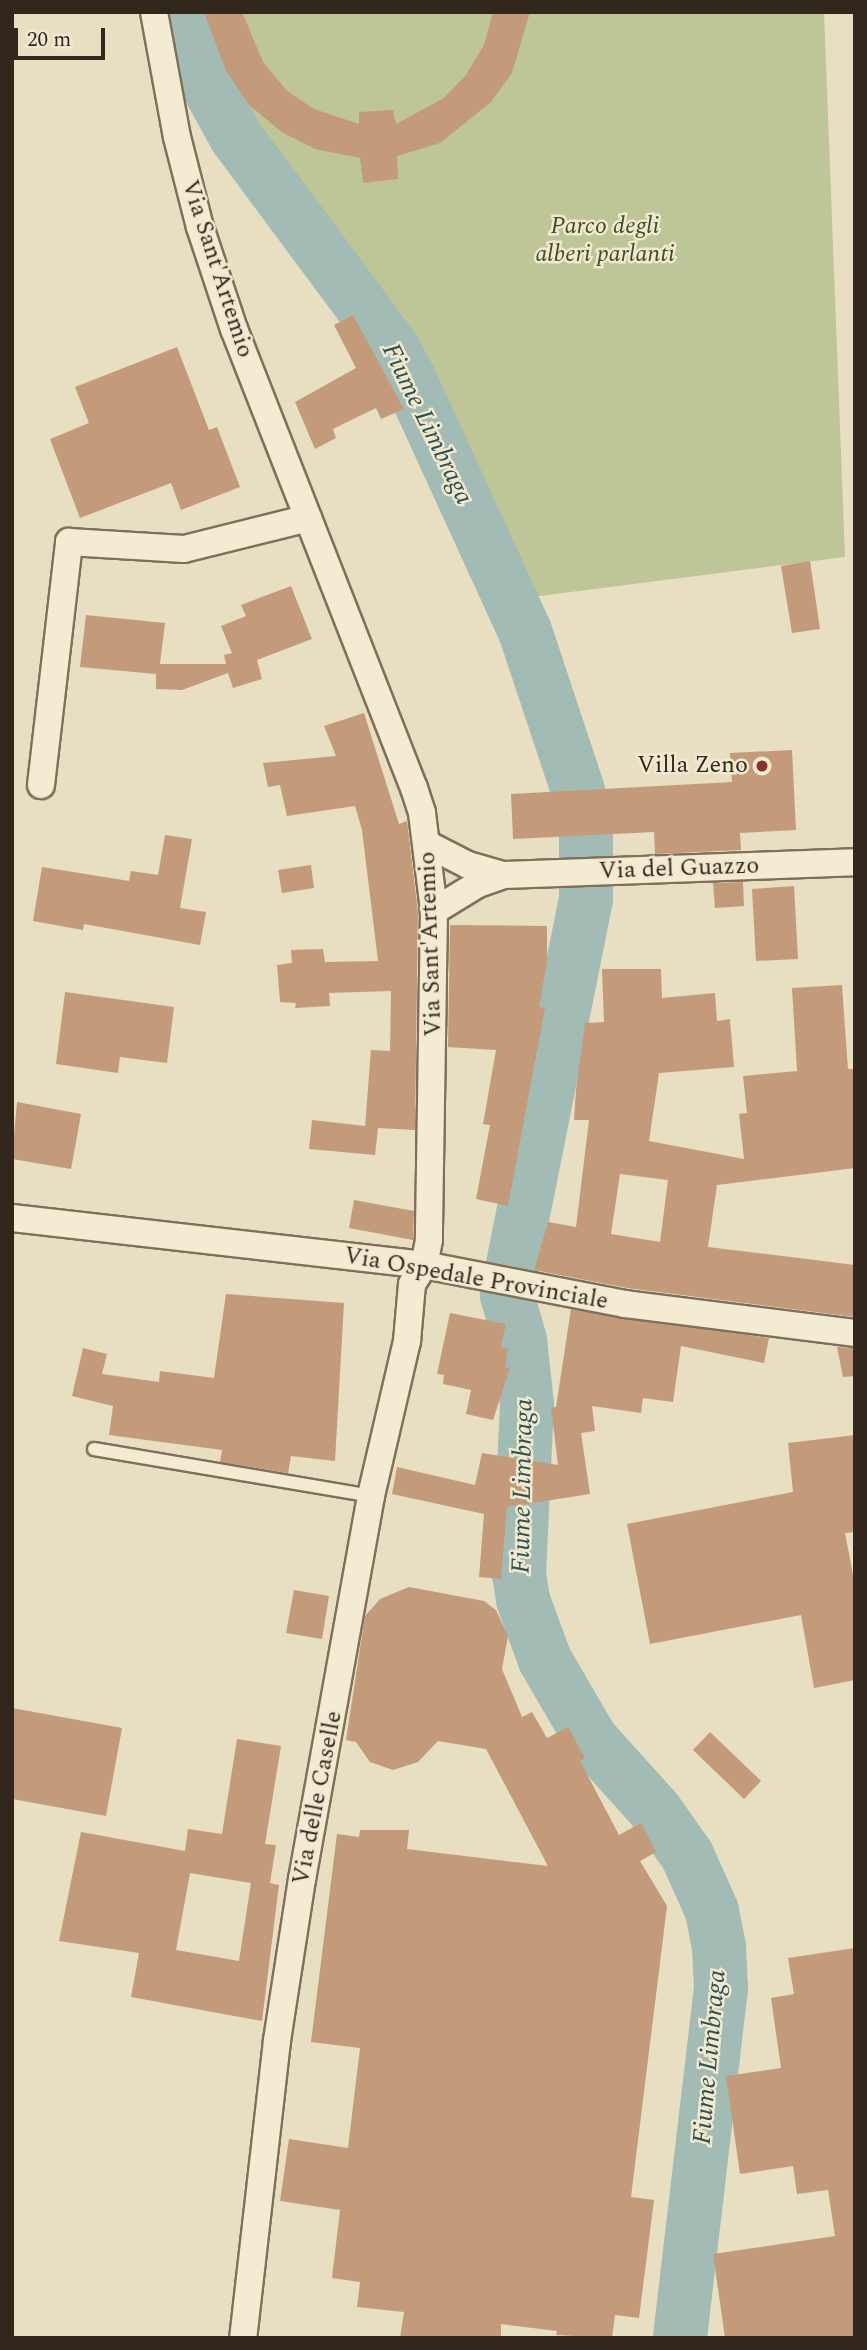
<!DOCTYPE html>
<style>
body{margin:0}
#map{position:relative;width:867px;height:2350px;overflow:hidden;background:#e8dec1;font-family:Spectral,serif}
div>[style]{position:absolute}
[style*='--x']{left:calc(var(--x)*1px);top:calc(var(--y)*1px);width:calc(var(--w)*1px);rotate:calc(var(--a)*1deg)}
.green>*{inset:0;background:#bec596}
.river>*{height:54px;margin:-27px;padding:0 27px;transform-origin:27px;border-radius:27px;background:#a3bbb5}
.building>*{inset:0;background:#c39b7b}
.roads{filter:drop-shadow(2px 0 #806f5b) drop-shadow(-2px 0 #806f5b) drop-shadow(0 2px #806f5b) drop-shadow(0 -2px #806f5b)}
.lane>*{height:12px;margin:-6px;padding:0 6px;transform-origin:6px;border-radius:6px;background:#f4ebd3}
.street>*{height:26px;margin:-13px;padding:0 13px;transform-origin:13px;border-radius:13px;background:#f4ebd3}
.dots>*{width:19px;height:19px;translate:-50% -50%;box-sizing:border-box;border:4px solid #f1e8d0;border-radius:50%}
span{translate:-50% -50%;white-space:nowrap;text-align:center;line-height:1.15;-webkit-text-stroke:5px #f1e8d0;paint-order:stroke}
.park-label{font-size:24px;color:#414c26;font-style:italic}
.street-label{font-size:24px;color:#31271d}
.poi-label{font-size:24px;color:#31271d}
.right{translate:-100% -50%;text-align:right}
.water-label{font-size:26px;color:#2e504e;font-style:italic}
.frame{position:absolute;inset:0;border:14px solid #31271d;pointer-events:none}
.scale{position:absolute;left:14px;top:28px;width:91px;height:32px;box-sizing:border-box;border:4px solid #31271d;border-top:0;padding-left:9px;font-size:21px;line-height:24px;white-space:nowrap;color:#31271d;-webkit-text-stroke:5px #f1e8d0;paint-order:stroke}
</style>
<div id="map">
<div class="green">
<i style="clip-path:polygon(196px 12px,824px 12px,845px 557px,532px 597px,497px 516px,404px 351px,257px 150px,221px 90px,201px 48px)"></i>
</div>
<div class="river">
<i style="--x:184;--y:12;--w:68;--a:73.7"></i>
<i style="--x:203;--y:77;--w:68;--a:61.2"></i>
<i style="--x:236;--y:137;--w:265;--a:53.4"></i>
<i style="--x:394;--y:350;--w:32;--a:62"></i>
<i style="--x:409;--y:378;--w:278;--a:65.4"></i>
<i style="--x:525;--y:631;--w:168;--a:71.6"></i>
<i style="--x:586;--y:836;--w:63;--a:90"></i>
<i style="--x:586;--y:899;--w:404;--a:101.3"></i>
<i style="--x:507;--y:1295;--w:47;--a:73.9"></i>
<i style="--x:520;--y:1340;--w:64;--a:83.8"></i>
<i style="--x:527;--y:1404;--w:170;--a:92.7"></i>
<i style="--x:519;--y:1574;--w:26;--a:81"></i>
<i style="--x:523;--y:1600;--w:64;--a:69.9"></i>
<i style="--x:545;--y:1660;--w:91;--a:59.8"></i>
<i style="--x:591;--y:1739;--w:96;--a:48"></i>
<i style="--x:655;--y:1810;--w:55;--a:54.6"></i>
<i style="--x:687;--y:1855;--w:61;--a:65.9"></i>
<i style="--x:712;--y:1911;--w:38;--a:79"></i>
<i style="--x:719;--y:1948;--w:40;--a:87.1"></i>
<i style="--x:721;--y:1988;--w:352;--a:96.7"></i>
</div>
<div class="building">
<i style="clip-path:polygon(204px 12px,242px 12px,263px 62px,287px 91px,314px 109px,359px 124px,359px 112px,393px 110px,396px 124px,444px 98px,466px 75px,484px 45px,493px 12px,530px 12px,512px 73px,491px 102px,440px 143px,397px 156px,398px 179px,363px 183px,360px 158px,315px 149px,283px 133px,249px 105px,226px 71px)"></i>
<i style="clip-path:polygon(353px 315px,404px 409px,381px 419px,376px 408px,333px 429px,336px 438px,315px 449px,295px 402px,356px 368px,334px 325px)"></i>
<i style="clip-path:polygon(177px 347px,209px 430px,217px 427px,240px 487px,181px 510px,171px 483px,80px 518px,50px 439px,89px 423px,75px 387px)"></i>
<i style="clip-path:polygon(810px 561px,820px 629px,792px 633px,781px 566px)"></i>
<i style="clip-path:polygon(291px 586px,312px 639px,257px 660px,262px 679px,233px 688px,228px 673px,182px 690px,156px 689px,156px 674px,80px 667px,86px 615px,165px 623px,160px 664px,226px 664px,224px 655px,232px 653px,221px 626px,246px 616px,241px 605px)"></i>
<i style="clip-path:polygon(364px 713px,399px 824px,407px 821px,418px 912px,415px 1130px,378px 1128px,375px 1155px,309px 1149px,312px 1120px,365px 1126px,371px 1050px,390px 1051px,391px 991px,329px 993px,330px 1006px,295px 1008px,296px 1003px,280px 1002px,277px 965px,292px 963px,291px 950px,323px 949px,325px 962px,378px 961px,362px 830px,355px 806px,287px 816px,280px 785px,268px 787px,263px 763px,336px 756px,324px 726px)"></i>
<i style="clip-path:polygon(792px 750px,796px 830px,740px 833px,741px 850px,655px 854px,654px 832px,513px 839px,511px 794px,732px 782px,730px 753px)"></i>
<i style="clip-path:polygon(165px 835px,192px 839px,180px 908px,206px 912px,200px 945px,84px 924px,83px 930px,33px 921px,42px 867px,129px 881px,131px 871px,158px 875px)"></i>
<i style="clip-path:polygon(311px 865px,314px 888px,282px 893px,278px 870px)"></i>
<i style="clip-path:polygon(743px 882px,744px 906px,715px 908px,713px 883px)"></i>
<i style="clip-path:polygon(794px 886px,798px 959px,756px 961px,752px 889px)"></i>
<i style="clip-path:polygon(450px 925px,547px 926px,547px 962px,539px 1007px,545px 1008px,508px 1206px,476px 1199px,490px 1125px,483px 1124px,496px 1050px,448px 1047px)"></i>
<i style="clip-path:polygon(evenodd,602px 969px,661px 969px,662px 998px,715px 993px,717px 1021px,730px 1019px,734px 1067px,659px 1073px,649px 1141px,744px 1159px,739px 1114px,747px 1113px,743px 1076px,797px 1071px,792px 988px,842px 985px,848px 1069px,855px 1069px,855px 1168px,717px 1185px,708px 1247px,855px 1265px,855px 1317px,627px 1288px,534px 1270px,548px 1222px,576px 1227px,589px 1120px,574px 1120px,576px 1090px,585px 1023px,604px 1022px,602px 969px,620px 1174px,668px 1180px,660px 1242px,611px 1234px,620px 1174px)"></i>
<i style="clip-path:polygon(65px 992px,174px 1007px,167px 1063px,120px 1057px,118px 1073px,56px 1064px)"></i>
<i style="clip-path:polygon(17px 1102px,81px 1114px,71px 1169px,12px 1159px)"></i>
<i style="clip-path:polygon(354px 1200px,414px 1211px,413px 1240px,349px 1228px)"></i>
<i style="clip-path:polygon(226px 1294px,344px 1303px,335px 1461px,291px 1456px,288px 1473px,220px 1462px,222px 1450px,109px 1435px,113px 1406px,72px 1396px,83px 1348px,107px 1354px,102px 1374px,159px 1382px,160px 1371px,214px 1378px)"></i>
<i style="clip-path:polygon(571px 1309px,769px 1338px,764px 1363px,681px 1346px,673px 1402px,643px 1398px,641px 1413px,592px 1406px,595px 1431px,581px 1433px,590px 1494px,507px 1507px,501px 1579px,479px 1577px,484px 1514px,392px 1494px,397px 1467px,475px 1485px,482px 1453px,558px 1465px,551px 1408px,556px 1407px)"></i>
<i style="clip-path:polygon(450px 1313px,506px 1324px,501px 1347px,508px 1349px,505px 1368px,510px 1368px,493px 1420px,466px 1414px,471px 1390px,443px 1384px,444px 1375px,437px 1374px)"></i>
<i style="clip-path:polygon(837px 1347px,855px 1348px,855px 1376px,843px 1377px)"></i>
<i style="clip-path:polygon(855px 1435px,855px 1532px,845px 1533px,855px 1585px,855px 1680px,814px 1688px,801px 1615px,650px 1644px,627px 1524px,793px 1492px,788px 1443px)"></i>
<i style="clip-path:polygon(409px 1587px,484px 1601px,496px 1610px,508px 1636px,502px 1669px,522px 1717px,532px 1712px,547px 1738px,568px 1727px,585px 1758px,580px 1761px,619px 1835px,641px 1823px,656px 1852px,640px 1861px,667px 1906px,631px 2197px,654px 2200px,639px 2318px,615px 2315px,612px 2338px,556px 2335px,557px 2331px,501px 2324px,501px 2338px,400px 2338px,404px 2312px,357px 2307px,360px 2282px,332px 2278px,340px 2210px,280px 2201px,289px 2139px,348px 2148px,360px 2048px,311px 2042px,337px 1834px,359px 1837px,360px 1830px,409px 1830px,407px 1849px,548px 1866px,486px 1749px,438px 1741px,418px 1762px,393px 1770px,370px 1762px,356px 1742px,346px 1740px,365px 1616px,380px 1599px)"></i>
<i style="clip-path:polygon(294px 1590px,329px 1596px,322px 1639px,286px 1633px)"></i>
<i style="clip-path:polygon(12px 1708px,122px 1728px,106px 1816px,12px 1799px)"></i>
<i style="clip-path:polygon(710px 1732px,761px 1781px,744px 1799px,693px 1750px)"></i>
<i style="clip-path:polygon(evenodd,237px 1739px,281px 1746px,265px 1844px,276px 1845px,270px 1883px,279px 1885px,262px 2021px,131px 1997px,139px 1953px,59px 1941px,81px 1832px,185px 1851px,188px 1829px,222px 1834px,237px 1739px,190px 1873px,251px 1883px,239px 1961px,176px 1950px,190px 1873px)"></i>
<i style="clip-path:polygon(855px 1948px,855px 2338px,725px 2338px,713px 2254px,835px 2236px,828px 2190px,797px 2194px,793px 2166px,740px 2174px,726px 2076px,781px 2068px,771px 1998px,794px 1994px,788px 1958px)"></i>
</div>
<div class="roads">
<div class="lane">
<i style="--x:94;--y:1449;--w:281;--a:9.6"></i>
</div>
<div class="street">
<i style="--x:154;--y:12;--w:127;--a:79.6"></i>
<i style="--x:177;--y:137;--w:93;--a:75.7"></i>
<i style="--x:200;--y:227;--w:108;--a:71.6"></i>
<i style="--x:234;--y:329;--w:493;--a:68.6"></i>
<i style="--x:414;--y:788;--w:26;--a:72"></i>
<i style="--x:422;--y:813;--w:99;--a:83"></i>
<i style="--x:434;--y:911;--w:329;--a:90.9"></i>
<i style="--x:429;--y:1240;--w:25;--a:101"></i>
<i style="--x:424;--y:1265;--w:22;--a:122"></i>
<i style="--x:412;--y:1284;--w:57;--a:95"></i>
<i style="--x:407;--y:1341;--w:159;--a:103.1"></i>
<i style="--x:371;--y:1496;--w:389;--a:100.2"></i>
<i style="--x:302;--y:1879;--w:164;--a:98.8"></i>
<i style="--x:277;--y:2041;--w:299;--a:96.5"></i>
<i style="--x:41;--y:785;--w:245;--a:-83.4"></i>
<i style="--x:69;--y:542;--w:115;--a:3.5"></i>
<i style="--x:184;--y:549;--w:128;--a:-14"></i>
<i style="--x:427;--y:844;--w:46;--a:27.1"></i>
<i style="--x:468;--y:865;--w:37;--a:16"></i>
<i style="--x:504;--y:875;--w:28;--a:161"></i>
<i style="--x:478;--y:884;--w:52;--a:148.5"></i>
<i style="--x:504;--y:875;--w:351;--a:-2.1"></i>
<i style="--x:12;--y:1218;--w:415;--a:6.5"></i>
<i style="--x:424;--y:1265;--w:205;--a:11"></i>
<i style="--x:625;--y:1304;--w:232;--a:7.2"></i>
</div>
</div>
<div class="dots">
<i style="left:762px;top:766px;background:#893331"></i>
</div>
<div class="park-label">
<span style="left:605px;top:241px">Parco degli<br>alberi parlanti</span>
</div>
<div class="street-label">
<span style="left:217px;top:269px;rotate:72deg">Via Sant'Artemio</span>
<span style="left:679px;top:869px;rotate:-2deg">Via del Guazzo</span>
<span style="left:431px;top:944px;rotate:-92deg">Via Sant'Artemio</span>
<span style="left:476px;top:1279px;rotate:10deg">Via Ospedale Provinciale</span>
<span style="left:318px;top:1798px;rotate:-79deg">Via delle Caselle</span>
</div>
<div class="poi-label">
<span class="right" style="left:748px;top:766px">Villa Zeno</span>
</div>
<div class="water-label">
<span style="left:427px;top:424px;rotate:64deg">Fiume Limbraga</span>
<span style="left:523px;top:1486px;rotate:-89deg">Fiume Limbraga</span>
<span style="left:710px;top:2057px;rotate:-85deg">Fiume Limbraga</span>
</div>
<div class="frame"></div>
<div class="scale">20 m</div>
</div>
